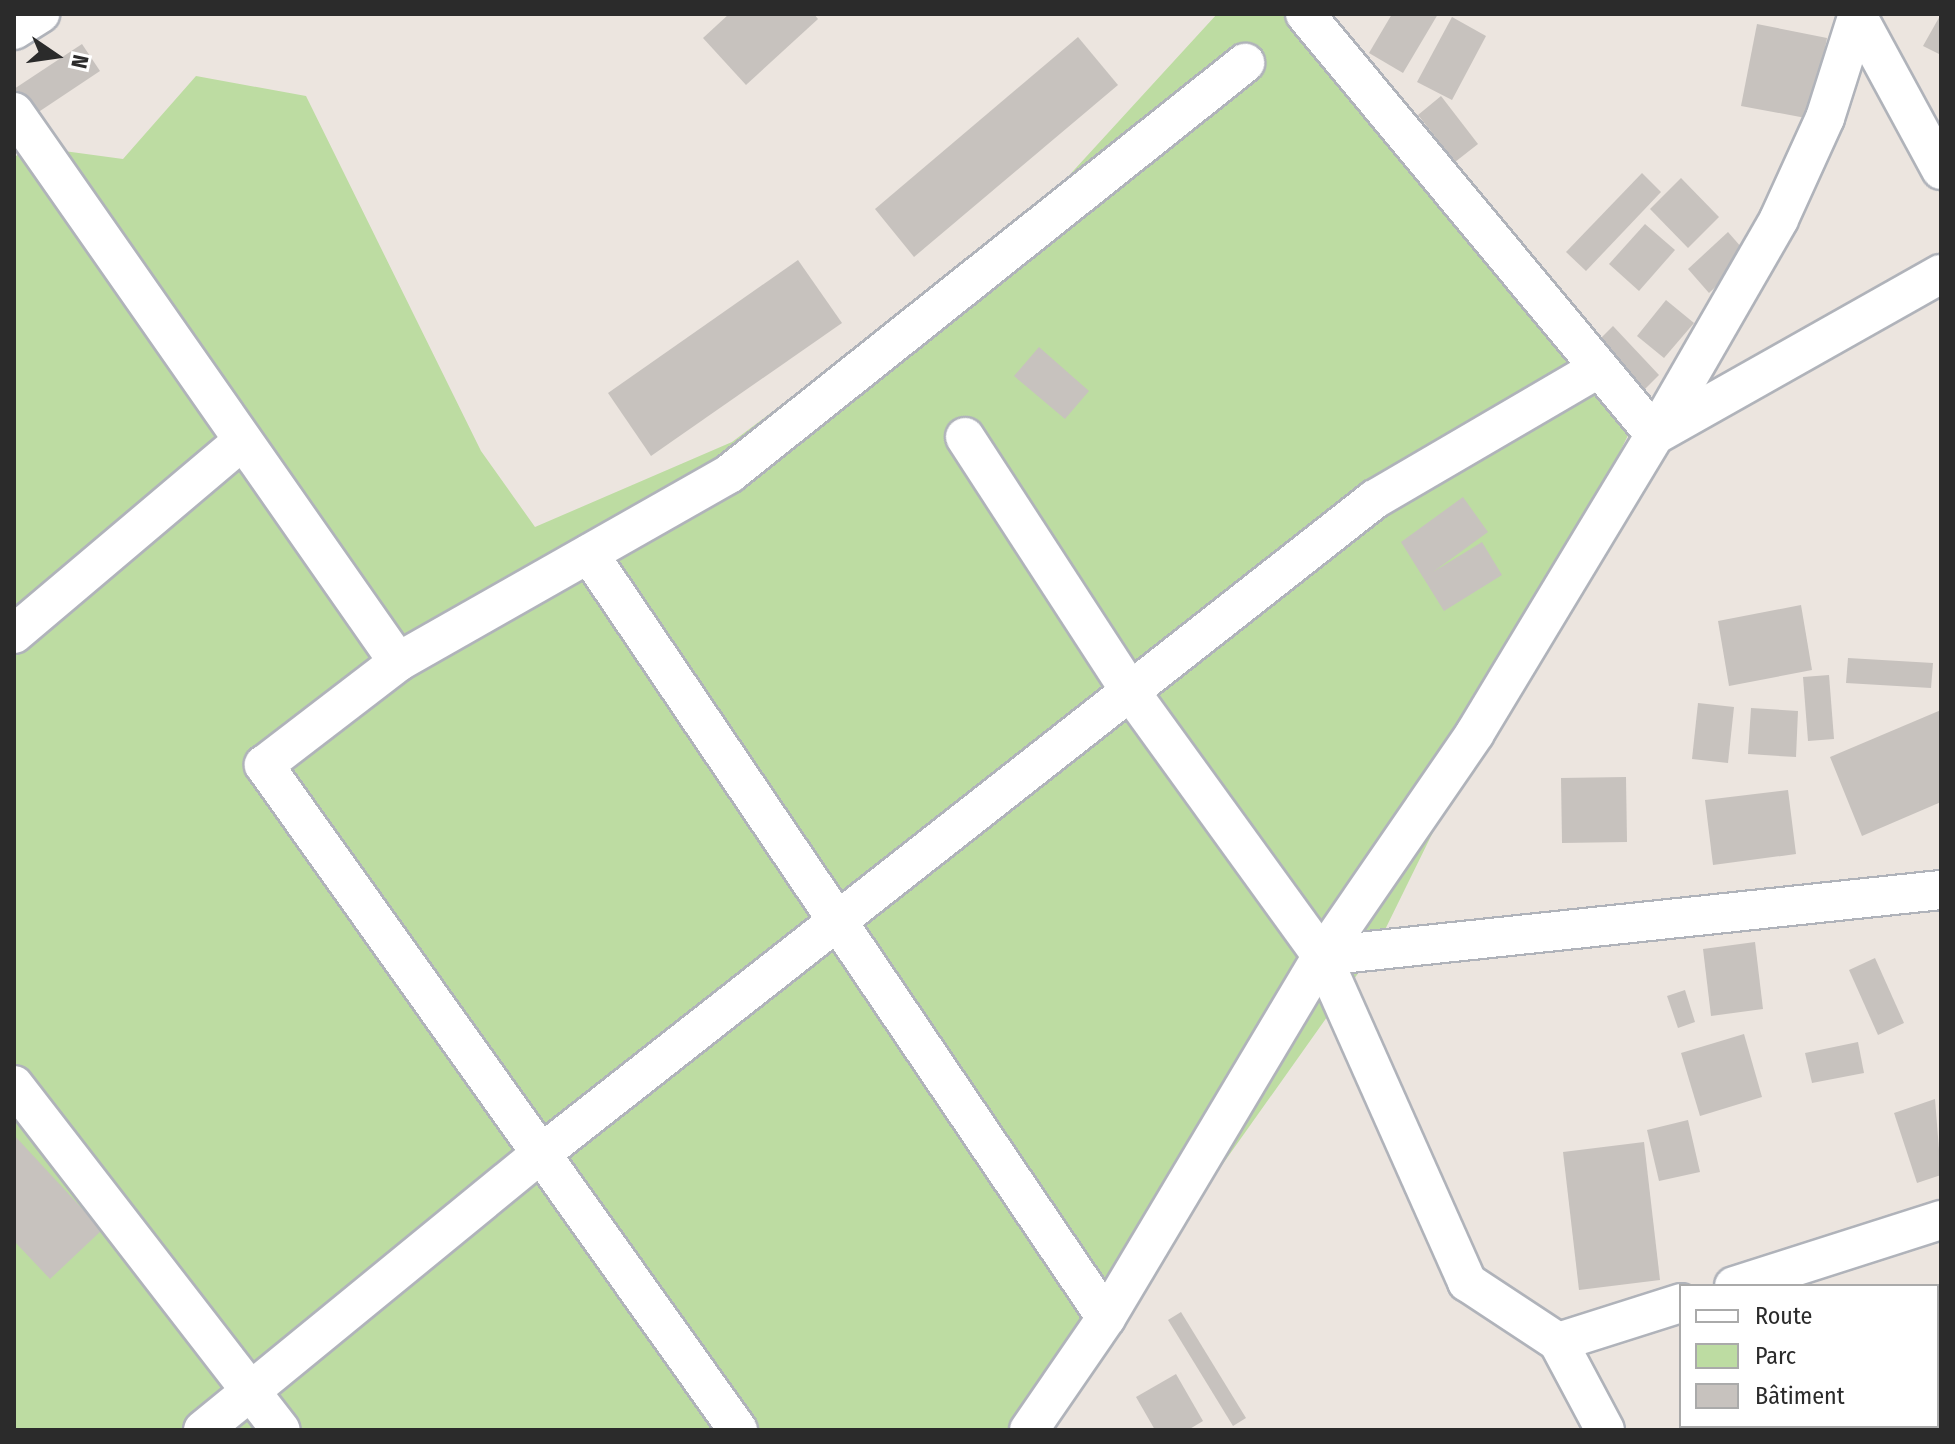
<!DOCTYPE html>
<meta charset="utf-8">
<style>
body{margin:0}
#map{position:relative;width:1955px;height:1444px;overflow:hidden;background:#ece5df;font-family:"Fira Sans Condensed",sans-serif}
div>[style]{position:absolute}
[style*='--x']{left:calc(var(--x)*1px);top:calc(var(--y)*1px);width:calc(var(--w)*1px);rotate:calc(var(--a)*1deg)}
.green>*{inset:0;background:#bddca2}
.building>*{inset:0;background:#c7c2be}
.roads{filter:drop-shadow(2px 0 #b0b3ba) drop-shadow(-2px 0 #b0b3ba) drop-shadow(0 2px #b0b3ba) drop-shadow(0 -2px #b0b3ba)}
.street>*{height:38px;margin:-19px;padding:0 19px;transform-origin:19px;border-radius:19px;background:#fff}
span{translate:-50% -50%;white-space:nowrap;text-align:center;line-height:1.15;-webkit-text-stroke:6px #fff;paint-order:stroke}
.frame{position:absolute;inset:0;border:16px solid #2b2b2b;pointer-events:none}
.legend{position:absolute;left:1679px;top:1284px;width:260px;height:144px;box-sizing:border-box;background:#fff;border:2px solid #aaa;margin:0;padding:10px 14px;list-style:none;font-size:24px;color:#2b2b2b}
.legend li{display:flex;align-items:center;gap:16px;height:40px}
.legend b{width:40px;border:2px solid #aaa}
.north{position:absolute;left:16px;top:16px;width:80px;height:80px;-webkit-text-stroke:6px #fff;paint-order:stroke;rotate:103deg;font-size:22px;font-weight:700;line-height:32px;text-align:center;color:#2b2b2b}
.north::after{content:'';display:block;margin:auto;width:28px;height:36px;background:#2b2b2b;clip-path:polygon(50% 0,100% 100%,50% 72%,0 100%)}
</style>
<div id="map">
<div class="green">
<i style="clip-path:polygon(1217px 14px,1305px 14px,1638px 415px,1376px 948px,1034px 1430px,14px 1430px,14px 158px,27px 146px,123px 159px,196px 76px,306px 96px,481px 451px,535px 527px,732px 442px,1031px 217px)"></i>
</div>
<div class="building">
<i style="clip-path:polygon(729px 14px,814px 14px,818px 19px,746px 85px,703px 38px)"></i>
<i style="clip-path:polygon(1392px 14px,1438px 14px,1403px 73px,1369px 53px)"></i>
<i style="clip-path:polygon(1941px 14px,1941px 55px,1923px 46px)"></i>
<i style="clip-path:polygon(1452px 17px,1486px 36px,1452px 100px,1417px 82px)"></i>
<i style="clip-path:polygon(1757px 24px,1827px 38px,1811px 119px,1741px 106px)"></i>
<i style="clip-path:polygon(1078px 37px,1118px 85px,914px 257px,875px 209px)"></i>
<i style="clip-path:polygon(82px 44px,100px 71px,25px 121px,14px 89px)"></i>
<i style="clip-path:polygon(1441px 96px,1478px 144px,1455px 162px,1418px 115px)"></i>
<i style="clip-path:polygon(1642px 173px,1661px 192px,1586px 271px,1566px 252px)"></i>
<i style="clip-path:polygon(1681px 178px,1719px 217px,1688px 248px,1650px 209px)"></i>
<i style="clip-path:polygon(1645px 224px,1675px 250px,1639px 291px,1609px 264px)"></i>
<i style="clip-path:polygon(1728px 232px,1749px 256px,1709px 293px,1688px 269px)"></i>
<i style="clip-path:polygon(798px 260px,842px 323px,651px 456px,608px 393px)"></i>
<i style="clip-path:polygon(1666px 300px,1694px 323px,1664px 358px,1637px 336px)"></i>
<i style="clip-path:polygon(1613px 326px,1659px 375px,1642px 392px,1596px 343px)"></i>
<i style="clip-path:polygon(1039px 347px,1089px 391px,1065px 419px,1014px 376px)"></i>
<i style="clip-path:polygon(1463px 497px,1488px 532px,1433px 572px,1482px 542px,1502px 575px,1444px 611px,1401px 542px)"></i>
<i style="clip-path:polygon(1801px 605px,1812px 670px,1729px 686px,1718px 621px)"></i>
<i style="clip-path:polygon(1848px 658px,1933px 663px,1931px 688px,1846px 683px)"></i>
<i style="clip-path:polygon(1829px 675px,1834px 739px,1808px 741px,1803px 677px)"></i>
<i style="clip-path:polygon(1698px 703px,1734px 707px,1728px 763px,1692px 759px)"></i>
<i style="clip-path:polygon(1751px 708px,1798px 711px,1796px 757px,1748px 754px)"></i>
<i style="clip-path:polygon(1941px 710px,1941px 802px,1862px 836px,1830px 757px)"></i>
<i style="clip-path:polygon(1626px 777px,1627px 842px,1562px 843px,1561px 778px)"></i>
<i style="clip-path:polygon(1788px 790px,1796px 854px,1713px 865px,1705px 800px)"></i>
<i style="clip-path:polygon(1755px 942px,1763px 1009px,1711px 1016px,1703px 949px)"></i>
<i style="clip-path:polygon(1875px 958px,1904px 1023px,1878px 1035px,1849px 970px)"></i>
<i style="clip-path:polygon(1685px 990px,1695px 1022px,1678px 1028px,1667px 996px)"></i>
<i style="clip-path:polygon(1744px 1034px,1762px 1097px,1700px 1116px,1681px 1053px)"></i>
<i style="clip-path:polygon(1858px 1042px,1864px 1073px,1812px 1083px,1805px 1053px)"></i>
<i style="clip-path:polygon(1935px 1099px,1941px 1175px,1917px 1183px,1894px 1113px)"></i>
<i style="clip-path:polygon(1688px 1120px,1700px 1172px,1659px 1181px,1647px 1130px)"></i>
<i style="clip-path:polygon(14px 1135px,102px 1230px,50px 1279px,14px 1241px)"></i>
<i style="clip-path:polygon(1644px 1142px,1660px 1280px,1579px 1290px,1563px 1152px)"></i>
<i style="clip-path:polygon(1181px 1312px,1246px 1418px,1233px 1426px,1168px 1320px)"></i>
<i style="clip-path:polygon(1176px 1374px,1203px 1421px,1188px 1430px,1155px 1430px,1136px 1397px)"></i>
<i style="clip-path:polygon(1870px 1426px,1915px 1426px,1862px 1430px)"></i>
</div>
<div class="roads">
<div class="street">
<i style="--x:1305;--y:14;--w:547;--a:50.26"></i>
<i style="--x:1858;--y:17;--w:174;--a:61.5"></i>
<i style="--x:14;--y:30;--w:31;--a:-32"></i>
<i style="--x:14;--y:112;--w:671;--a:55.08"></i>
<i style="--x:1655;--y:435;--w:328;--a:-29.4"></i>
<i style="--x:965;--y:437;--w:303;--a:57"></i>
<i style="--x:1130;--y:691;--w:327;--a:54.1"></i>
<i style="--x:1322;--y:956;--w:357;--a:66"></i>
<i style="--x:1467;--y:1282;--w:109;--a:33.4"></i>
<i style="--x:589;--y:554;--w:922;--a:55.91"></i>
<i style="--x:14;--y:634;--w:299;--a:-40.2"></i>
<i style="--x:1322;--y:956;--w:623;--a:-6.09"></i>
<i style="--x:14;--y:1085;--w:436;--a:52.3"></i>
<i style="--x:1734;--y:1286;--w:217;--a:-17.7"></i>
<i style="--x:203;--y:1430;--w:438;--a:-39.3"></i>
<i style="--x:542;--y:1153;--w:1059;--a:-38.14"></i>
<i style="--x:1375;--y:499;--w:259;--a:-30.3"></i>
<i style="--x:738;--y:1430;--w:817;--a:-125.48"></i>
<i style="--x:264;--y:765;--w:169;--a:-37.5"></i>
<i style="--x:398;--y:662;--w:381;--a:-29.6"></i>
<i style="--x:729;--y:474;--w:660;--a:-38.54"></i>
<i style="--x:1029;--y:1430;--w:136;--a:-55.5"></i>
<i style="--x:1106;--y:1318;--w:422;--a:-59.2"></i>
<i style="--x:1322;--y:956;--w:270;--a:-55.5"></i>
<i style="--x:1475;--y:733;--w:348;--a:-58.9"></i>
<i style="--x:1655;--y:435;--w:249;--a:-60.1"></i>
<i style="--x:1779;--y:219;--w:111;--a:-65.5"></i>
<i style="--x:1825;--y:118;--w:109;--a:-72.4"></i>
<i style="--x:1605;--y:1430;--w:100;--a:-118.1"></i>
<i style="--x:1558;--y:1342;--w:129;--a:-17.6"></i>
</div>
</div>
<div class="frame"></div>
<ul class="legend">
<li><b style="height:10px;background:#fff"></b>Route</li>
<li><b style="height:22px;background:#bddca2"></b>Parc</li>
<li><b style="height:22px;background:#c7c2be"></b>Bâtiment</li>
</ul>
<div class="north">N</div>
</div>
